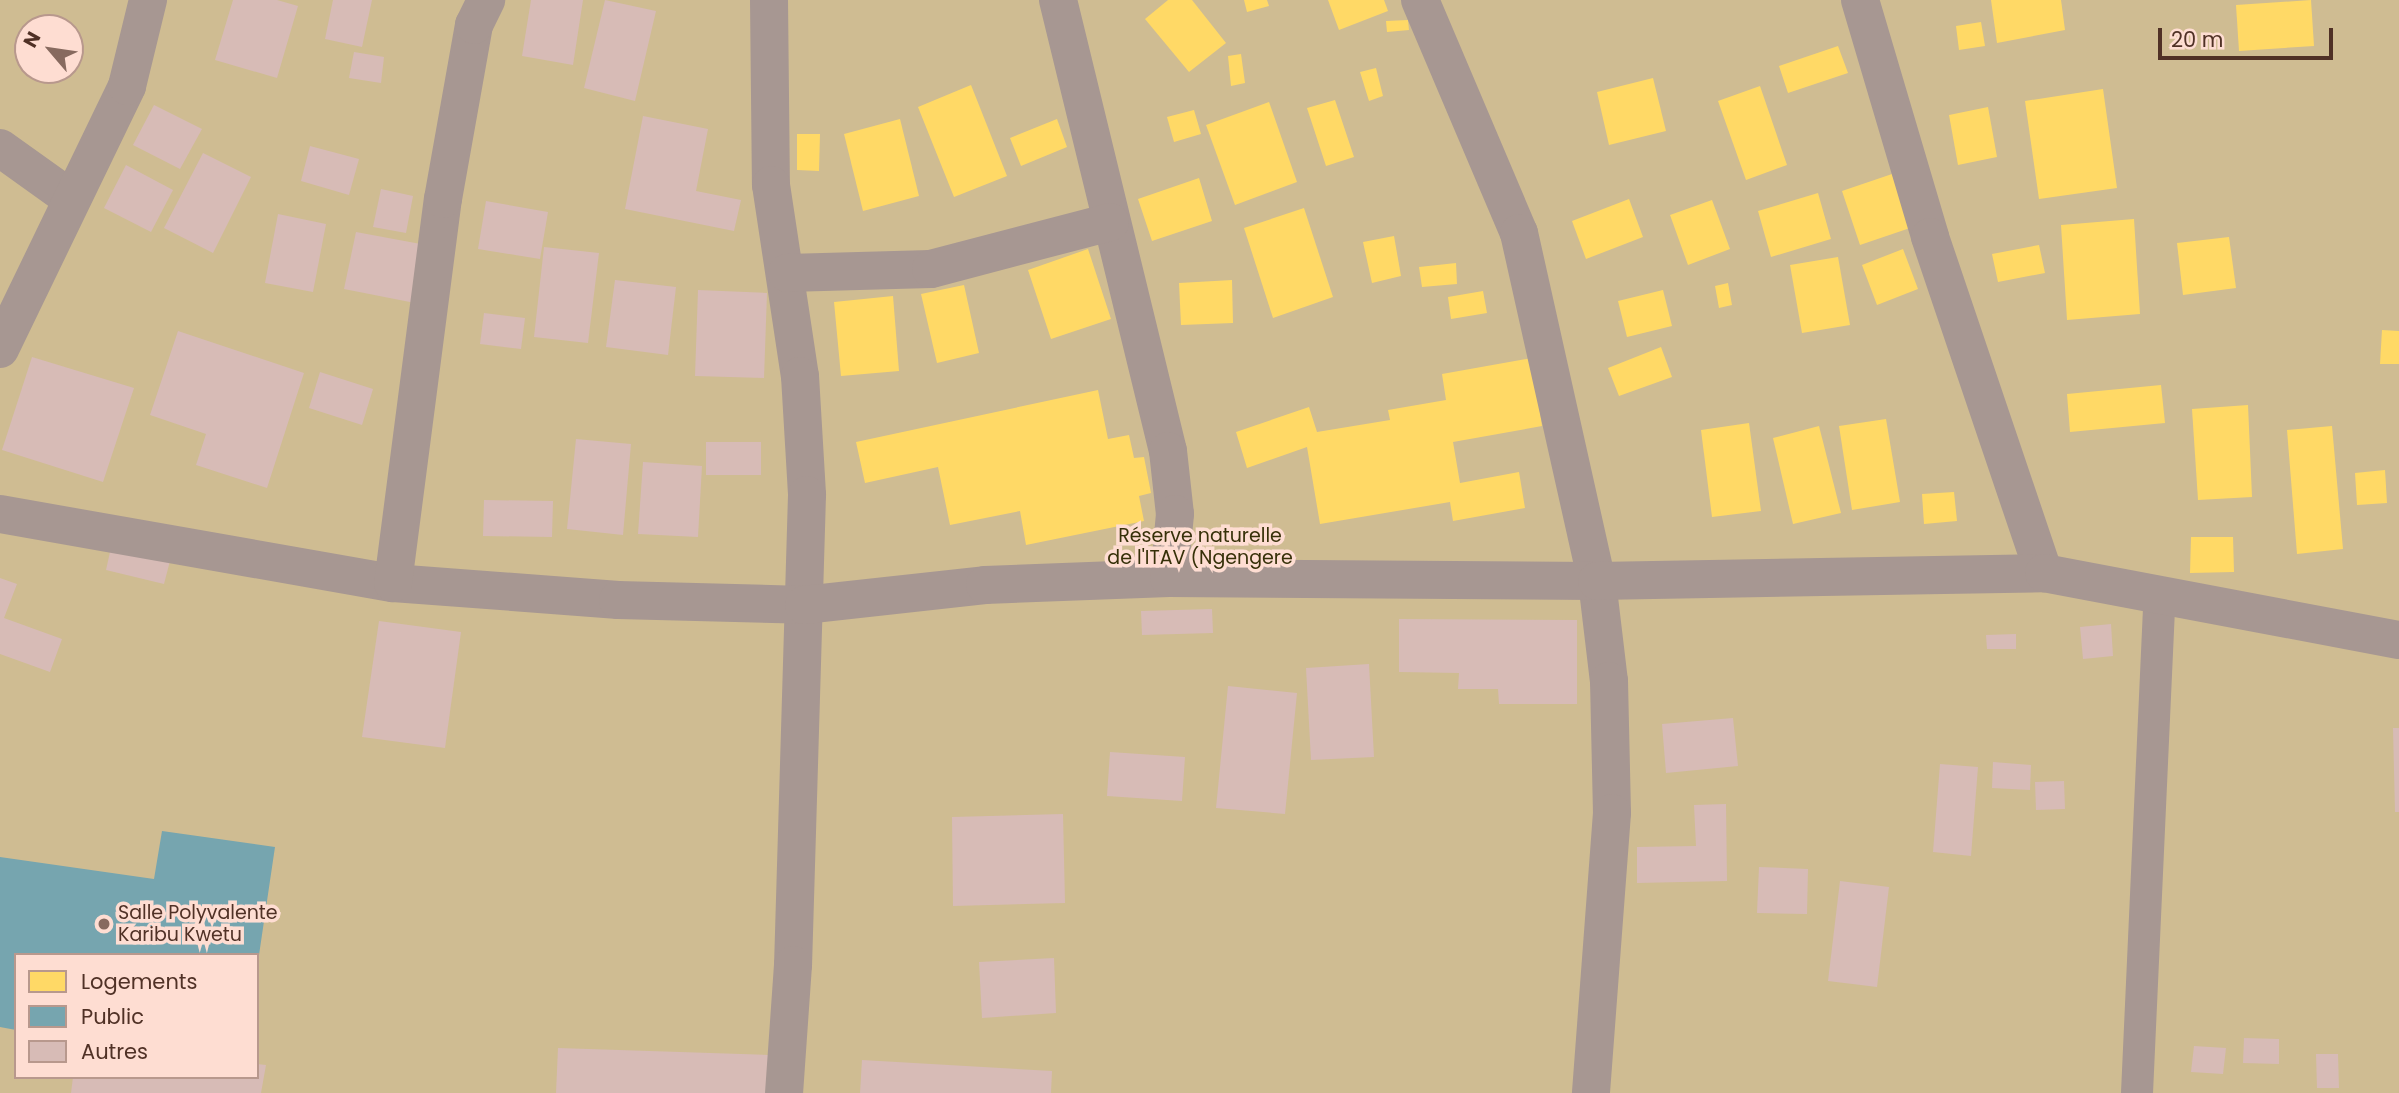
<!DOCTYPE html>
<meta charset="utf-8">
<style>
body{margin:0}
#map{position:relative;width:2399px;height:1093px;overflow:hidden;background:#edd3ca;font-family:Poppins,sans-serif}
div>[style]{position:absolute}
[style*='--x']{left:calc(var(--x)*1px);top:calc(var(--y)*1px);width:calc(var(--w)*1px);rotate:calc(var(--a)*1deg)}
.green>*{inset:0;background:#cfbc92}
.homes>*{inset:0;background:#ffd966}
.public>*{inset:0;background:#76a5af}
.building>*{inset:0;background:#d7bbb6}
.lane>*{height:32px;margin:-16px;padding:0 16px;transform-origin:16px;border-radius:16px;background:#a79792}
.street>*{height:38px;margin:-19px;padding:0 19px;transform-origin:19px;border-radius:19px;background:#a79792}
.dots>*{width:19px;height:19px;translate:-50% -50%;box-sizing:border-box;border:4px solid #feddd2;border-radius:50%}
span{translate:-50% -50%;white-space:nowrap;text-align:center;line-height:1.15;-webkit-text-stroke:7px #feddd2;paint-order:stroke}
.park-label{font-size:19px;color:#363008}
.poi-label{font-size:19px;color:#503126}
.left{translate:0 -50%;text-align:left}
.legend{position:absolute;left:14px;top:953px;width:245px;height:126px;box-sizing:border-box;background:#feddd2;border:2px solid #b8988d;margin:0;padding:9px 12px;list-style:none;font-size:21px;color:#503126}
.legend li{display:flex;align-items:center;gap:14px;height:35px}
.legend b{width:35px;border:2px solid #b8988d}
.north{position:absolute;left:14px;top:14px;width:70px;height:70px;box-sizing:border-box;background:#feddd2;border:2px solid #b8988d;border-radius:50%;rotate:299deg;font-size:19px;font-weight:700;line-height:28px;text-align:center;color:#503126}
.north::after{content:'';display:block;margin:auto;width:24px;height:32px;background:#876a5f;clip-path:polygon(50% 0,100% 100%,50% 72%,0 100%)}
.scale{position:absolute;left:2158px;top:28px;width:175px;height:32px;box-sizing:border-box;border:4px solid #503126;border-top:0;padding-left:9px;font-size:21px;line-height:24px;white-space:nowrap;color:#503126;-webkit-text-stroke:5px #feddd2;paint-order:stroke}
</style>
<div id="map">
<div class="green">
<i style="clip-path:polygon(evenodd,0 0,2399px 0,2399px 1093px,0 1093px,0 0,28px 28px,70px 28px,70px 70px,28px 70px,28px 28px,0 0,16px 955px,257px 955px,257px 1077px,16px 1077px,16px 955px)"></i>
</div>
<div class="homes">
<i style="clip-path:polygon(1168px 0,1192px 0,1226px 43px,1189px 72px,1145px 19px)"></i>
<i style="clip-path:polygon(1244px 0,1267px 0,1269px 6px,1247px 12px)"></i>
<i style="clip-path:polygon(1328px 0,1384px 0,1388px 11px,1339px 30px)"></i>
<i style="clip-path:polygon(1991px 0,2061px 0,2065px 30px,1997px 43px)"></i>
<i style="clip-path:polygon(2311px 0,2314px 46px,2239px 51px,2236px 5px)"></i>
<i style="clip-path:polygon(1408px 20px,1409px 30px,1387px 32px,1386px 21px)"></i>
<i style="clip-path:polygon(1981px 22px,1985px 46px,1959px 50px,1956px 26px)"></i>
<i style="clip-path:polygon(1838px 46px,1848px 73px,1788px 93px,1779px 66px)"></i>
<i style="clip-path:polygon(1241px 54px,1245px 83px,1231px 86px,1228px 56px)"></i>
<i style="clip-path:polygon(1376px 68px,1383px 96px,1369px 101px,1360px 72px)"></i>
<i style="clip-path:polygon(1653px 78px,1666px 131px,1609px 145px,1597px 92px)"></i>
<i style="clip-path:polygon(971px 85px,1007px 176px,954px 197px,918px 107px)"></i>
<i style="clip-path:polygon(1760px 86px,1787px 165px,1746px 180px,1718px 101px)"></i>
<i style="clip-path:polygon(2103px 89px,2117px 188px,2039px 199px,2025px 101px)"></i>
<i style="clip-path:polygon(1335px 100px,1354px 157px,1326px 166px,1307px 108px)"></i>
<i style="clip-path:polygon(1269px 102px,1297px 182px,1235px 205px,1206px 125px)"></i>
<i style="clip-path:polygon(1988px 107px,1997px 157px,1958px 165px,1949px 115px)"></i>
<i style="clip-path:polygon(1194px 110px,1201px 134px,1174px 142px,1167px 117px)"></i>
<i style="clip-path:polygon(900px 119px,919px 196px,863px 211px,844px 134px)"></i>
<i style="clip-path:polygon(1057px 119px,1067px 147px,1021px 166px,1010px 138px)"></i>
<i style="clip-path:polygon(797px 134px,820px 134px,819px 171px,797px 170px)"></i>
<i style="clip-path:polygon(1892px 174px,1910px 228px,1860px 245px,1842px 191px)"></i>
<i style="clip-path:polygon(1199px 178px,1212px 221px,1152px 241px,1138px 199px)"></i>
<i style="clip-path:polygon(1818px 193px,1831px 239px,1771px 257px,1758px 211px)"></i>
<i style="clip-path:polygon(1629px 199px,1643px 237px,1586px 259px,1572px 221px)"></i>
<i style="clip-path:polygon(1712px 200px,1730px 249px,1688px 265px,1670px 215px)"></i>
<i style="clip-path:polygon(1304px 208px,1333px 297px,1273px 318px,1244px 228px)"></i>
<i style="clip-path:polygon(2134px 219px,2140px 314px,2067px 320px,2061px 225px)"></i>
<i style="clip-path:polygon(1394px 236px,1401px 276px,1372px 283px,1363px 242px)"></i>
<i style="clip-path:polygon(2229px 237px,2236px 288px,2183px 295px,2177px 243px)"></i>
<i style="clip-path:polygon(2039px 245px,2045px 273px,1998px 282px,1992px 254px)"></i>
<i style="clip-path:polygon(1088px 249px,1111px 319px,1051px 339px,1028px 270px)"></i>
<i style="clip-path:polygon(1903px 249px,1918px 289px,1877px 305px,1862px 265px)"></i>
<i style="clip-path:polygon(1838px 257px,1850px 325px,1802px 333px,1790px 265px)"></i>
<i style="clip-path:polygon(1456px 263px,1457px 284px,1422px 287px,1419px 267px)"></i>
<i style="clip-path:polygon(1232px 280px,1233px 323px,1181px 325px,1179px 283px)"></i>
<i style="clip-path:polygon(1728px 283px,1732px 305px,1719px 308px,1715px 286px)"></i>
<i style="clip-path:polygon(964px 285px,979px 353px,937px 363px,921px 294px)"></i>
<i style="clip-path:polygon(1663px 290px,1672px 326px,1627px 337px,1618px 301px)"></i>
<i style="clip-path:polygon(1483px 291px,1487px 313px,1451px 319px,1448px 297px)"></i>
<i style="clip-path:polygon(893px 296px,899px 371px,841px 376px,834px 302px)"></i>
<i style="clip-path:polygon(2382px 330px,2399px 331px,2399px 364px,2380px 364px)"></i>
<i style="clip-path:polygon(1661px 347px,1672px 377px,1619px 396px,1608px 368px)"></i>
<i style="clip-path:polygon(1532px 358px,1542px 426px,1453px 442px,1460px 483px,1519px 472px,1525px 508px,1453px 521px,1450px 502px,1320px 524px,1307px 447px,1247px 468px,1236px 432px,1309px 407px,1317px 432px,1390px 420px,1388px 410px,1446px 400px,1442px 374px)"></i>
<i style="clip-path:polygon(2161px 385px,2165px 423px,2070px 432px,2067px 394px)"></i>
<i style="clip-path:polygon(1098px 390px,1108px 439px,1129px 435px,1134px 458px,1144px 457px,1151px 493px,1139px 496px,1144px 521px,1026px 545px,1020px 511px,950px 525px,938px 467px,865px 483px,856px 442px)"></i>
<i style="clip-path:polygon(2248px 405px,2252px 497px,2198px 500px,2192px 409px)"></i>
<i style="clip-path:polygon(1886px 419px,1900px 502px,1852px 510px,1839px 426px)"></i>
<i style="clip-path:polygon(1749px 423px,1761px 511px,1712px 517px,1701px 430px)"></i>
<i style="clip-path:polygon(1819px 426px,1841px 513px,1793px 524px,1773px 438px)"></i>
<i style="clip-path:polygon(2332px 426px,2343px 549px,2297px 554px,2287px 430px)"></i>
<i style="clip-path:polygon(2385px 470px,2387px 503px,2357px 505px,2355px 473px)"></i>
<i style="clip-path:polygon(1954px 492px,1957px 521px,1924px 524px,1922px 494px)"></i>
<i style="clip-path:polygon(2191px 537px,2233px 537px,2234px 572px,2190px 573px)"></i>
</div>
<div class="public">
<i style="clip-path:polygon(162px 831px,275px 847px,259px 955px,16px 955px,16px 1030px,0 1027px,0 857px,154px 879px)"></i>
</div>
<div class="building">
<i style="clip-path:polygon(233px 0,277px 0,298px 6px,277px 78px,215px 60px)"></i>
<i style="clip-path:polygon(333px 0,372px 0,362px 47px,325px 39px)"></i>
<i style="clip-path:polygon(531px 0,583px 0,573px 65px,522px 56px)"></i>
<i style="clip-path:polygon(605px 0,656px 11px,635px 101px,584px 88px)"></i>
<i style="clip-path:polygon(354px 52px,384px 57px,381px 83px,349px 78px)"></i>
<i style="clip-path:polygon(154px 105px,202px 129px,180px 169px,133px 145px)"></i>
<i style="clip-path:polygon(643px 116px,708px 129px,696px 191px,741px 200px,734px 231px,625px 209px)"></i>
<i style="clip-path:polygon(310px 146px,359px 159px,349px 195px,301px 181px)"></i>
<i style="clip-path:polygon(203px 153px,251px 177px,213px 253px,164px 228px)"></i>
<i style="clip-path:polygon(126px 165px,173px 190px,151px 232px,104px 208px)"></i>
<i style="clip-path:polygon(381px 189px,413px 196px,406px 233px,373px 227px)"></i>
<i style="clip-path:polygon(486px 201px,548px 212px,540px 259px,478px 249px)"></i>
<i style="clip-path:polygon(278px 214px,326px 224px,313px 292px,265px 283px)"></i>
<i style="clip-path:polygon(356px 232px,426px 245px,415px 303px,344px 289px)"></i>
<i style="clip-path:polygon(544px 247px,599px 253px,588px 343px,534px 337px)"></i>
<i style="clip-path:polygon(615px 280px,676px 287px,668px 355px,606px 347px)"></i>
<i style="clip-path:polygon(698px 290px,767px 293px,764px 378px,695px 376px)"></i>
<i style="clip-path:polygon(484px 313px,525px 318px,521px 349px,480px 344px)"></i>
<i style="clip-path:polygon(178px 331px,304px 373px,267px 488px,196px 465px,206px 434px,150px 415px)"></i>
<i style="clip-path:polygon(32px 357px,134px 388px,103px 482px,2px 450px)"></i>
<i style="clip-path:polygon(320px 372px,373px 389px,362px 425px,309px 408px)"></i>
<i style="clip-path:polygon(576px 439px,631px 444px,623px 535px,567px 529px)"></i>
<i style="clip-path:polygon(706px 442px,761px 442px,761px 475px,706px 475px)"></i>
<i style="clip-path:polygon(643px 462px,702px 466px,698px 537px,638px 534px)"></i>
<i style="clip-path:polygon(484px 500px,553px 501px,552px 537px,483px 536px)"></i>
<i style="clip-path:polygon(112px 543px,171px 557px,164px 584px,106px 570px)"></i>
<i style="clip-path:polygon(0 578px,17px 584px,4px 618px,62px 639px,50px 672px,0 654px)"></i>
<i style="clip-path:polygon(1212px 609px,1213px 633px,1142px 635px,1141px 611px)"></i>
<i style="clip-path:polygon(1399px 619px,1577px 620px,1577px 704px,1499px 704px,1498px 689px,1458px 689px,1459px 673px,1399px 672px)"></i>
<i style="clip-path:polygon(379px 621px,461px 632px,445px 748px,362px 737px)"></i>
<i style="clip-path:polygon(2111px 624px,2113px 656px,2083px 659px,2080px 627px)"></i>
<i style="clip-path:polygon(2016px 634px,2016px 649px,1987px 649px,1986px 635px)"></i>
<i style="clip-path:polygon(1369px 664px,1374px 757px,1311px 760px,1306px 668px)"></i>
<i style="clip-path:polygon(1228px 686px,1297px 693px,1285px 814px,1216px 808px)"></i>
<i style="clip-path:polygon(1733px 718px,1738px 766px,1666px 773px,1662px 724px)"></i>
<i style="clip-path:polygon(2393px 728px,2399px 728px,2399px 812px,2395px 812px)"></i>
<i style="clip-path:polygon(1110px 752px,1185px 757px,1182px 801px,1107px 796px)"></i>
<i style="clip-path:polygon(1993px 762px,2031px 765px,2030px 790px,1992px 788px)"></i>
<i style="clip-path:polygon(1940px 764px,1978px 767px,1971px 856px,1933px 852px)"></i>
<i style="clip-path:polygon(2064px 781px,2065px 809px,2036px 810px,2035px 782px)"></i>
<i style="clip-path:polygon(1726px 804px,1727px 881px,1637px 883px,1637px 847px,1696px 846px,1694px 805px)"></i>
<i style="clip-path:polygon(1063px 814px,1065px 903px,953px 906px,952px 817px)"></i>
<i style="clip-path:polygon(1759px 867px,1808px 869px,1807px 914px,1757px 913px)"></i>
<i style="clip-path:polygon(1840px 881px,1889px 887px,1877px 987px,1828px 981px)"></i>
<i style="clip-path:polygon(1054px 958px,1056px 1013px,982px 1018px,979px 962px)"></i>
<i style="clip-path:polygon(2244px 1038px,2279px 1039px,2279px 1064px,2243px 1063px)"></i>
<i style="clip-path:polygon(2194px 1046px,2226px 1048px,2223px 1074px,2191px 1072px)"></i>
<i style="clip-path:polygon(558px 1048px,769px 1055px,768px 1093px,556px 1093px)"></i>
<i style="clip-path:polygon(2316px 1054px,2338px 1054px,2339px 1088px,2317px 1088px)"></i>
<i style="clip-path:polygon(862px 1060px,1052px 1071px,1051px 1093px,860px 1093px)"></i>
<i style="clip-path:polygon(257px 1064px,266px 1065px,261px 1093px,71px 1093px,73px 1077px,257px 1077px)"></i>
</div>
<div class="lane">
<i style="--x:2137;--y:1093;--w:499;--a:-87.4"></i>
</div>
<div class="street">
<i style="--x:769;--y:0;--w:185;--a:89.4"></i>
<i style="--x:771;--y:185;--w:193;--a:81.4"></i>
<i style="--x:800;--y:376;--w:119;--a:86.6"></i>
<i style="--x:807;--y:495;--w:470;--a:91.7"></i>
<i style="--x:793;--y:965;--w:128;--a:94"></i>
<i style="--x:1058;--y:0;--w:464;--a:76.3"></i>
<i style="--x:1168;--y:451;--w:63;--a:83.7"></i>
<i style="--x:1175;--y:514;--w:64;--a:95.4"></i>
<i style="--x:1420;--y:0;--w:253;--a:67"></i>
<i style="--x:1519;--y:233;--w:357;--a:77.4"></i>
<i style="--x:1597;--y:581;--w:101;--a:83.2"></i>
<i style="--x:1609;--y:681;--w:132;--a:88.7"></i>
<i style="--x:1612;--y:813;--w:281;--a:94.3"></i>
<i style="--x:1860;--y:0;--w:247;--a:73.5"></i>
<i style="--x:1930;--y:237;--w:355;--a:71.3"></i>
<i style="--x:0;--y:148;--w:86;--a:35.5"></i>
<i style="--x:787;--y:273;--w:144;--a:-1.6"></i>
<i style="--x:931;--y:269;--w:185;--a:-14.7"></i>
<i style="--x:0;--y:349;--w:292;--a:-64.2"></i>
<i style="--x:127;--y:86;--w:89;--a:-76.3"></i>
<i style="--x:0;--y:514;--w:399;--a:10"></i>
<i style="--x:393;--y:583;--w:226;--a:4.3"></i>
<i style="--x:618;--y:600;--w:186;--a:1.5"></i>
<i style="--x:804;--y:605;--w:182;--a:-6.3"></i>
<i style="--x:985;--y:585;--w:184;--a:-2.2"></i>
<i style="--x:1169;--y:578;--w:428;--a:0.4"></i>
<i style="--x:1597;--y:581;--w:447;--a:-1"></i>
<i style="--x:2044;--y:573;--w:361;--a:10.7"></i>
<i style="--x:393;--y:583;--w:387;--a:-82.6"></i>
<i style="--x:443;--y:199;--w:177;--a:-79.9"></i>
<i style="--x:474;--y:25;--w:28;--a:-64"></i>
</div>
<div class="dots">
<i style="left:104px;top:924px;background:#876a5f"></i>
</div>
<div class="park-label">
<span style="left:1200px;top:547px">Réserve naturelle<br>de l'ITAV (Ngengere</span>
</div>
<div class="poi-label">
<span class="left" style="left:118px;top:924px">Salle Polyvalente<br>Karibu Kwetu</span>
</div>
<ul class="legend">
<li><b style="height:19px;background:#ffd966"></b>Logements</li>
<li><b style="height:19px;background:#76a5af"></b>Public</li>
<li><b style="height:19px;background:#d7bbb6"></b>Autres</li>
</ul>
<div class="north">N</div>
<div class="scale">20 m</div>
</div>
